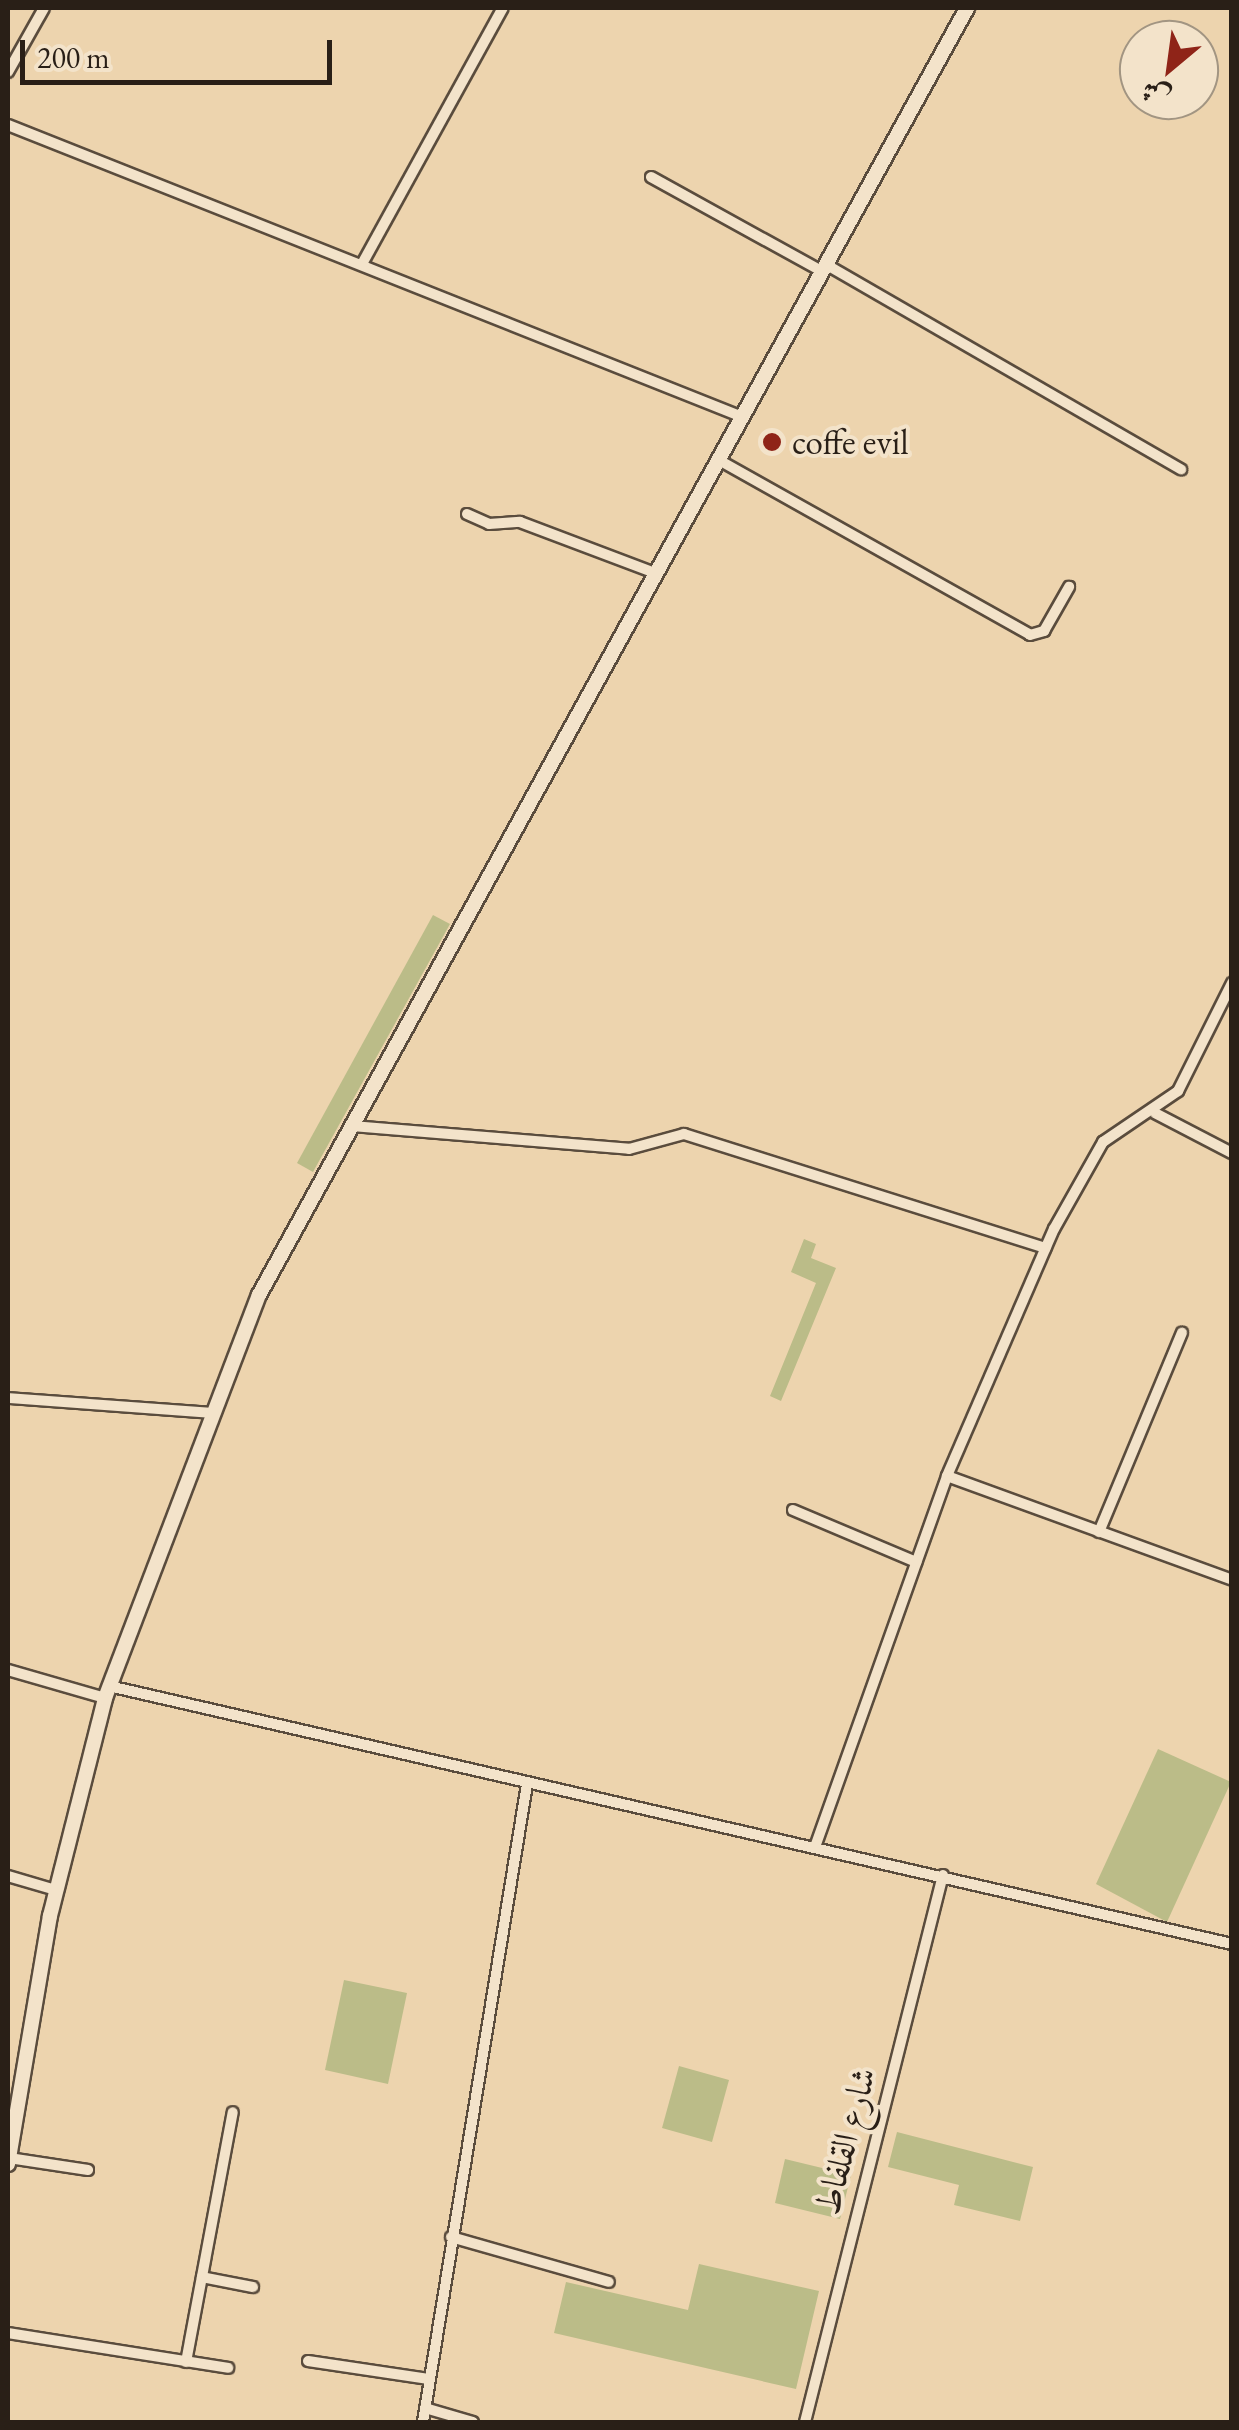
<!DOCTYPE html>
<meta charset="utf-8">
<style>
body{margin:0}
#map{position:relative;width:1239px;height:2430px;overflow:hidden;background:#edd4ae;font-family:"EB Garamond",Amiri,serif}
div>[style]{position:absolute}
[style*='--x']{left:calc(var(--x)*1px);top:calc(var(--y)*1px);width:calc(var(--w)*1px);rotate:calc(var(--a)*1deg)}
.green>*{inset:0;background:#bbbc88}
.roads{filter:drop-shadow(2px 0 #5a4c3d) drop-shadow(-2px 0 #5a4c3d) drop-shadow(0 2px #5a4c3d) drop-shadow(0 -2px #5a4c3d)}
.minor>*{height:10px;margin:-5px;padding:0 5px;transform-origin:5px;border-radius:5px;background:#f3e3ca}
.tertiary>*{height:14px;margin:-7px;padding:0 7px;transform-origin:7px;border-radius:7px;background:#f3e3ca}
.dots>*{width:28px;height:28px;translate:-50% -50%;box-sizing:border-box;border:5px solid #f3e3ca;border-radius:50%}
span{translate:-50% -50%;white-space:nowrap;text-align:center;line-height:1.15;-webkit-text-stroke:8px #f3e3ca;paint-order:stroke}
.poi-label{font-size:35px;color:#291f17}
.left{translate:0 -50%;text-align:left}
.street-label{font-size:35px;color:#291f17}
.frame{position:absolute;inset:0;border:10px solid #291f17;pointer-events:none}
.north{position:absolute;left:1119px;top:20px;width:100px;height:100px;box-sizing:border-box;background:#f3e3ca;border:2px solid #a29582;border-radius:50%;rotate:209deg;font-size:28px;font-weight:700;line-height:40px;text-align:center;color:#291f17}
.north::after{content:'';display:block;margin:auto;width:35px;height:45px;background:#8f2418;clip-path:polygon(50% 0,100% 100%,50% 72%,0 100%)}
.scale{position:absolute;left:20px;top:40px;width:312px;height:45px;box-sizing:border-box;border:5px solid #291f17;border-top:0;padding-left:12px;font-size:30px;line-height:35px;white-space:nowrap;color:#291f17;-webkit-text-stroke:8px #f3e3ca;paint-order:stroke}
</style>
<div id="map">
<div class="green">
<i style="clip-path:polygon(433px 915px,450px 924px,313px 1172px,297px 1163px)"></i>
<i style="clip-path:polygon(804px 1239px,816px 1244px,811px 1258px,836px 1268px,781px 1401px,770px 1396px,816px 1283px,791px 1272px)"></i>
<i style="clip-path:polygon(1158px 1749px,1231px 1782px,1167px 1922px,1096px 1884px)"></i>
<i style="clip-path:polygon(344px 1980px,407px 1993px,388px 2084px,325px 2070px)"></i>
<i style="clip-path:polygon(679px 2066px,729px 2080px,712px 2142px,662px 2128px)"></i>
<i style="clip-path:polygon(897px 2132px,1033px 2167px,1020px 2221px,954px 2205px,959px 2185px,888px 2167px)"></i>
<i style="clip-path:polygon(785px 2159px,851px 2175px,840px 2219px,775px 2203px)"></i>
<i style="clip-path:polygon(699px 2264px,819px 2291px,796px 2389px,554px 2333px,566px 2282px,688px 2310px)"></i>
</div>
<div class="roads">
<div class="minor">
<i style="--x:8;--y:72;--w:73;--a:-60.6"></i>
<i style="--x:8;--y:125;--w:788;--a:21.68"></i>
<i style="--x:651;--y:177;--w:196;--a:28.9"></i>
<i style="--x:362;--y:264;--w:292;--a:-61.2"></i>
<i style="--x:827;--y:265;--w:409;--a:30"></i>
<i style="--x:717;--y:459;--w:359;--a:29.3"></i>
<i style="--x:1030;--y:635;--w:15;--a:-16"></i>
<i style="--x:1044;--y:631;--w:51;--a:-60.4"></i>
<i style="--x:467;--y:514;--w:24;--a:24"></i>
<i style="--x:489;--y:524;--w:31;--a:-4"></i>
<i style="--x:520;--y:522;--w:144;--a:20.7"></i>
<i style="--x:1155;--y:1113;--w:87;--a:27.5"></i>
<i style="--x:352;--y:1126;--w:278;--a:4.7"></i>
<i style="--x:629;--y:1149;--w:57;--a:-15.3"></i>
<i style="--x:684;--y:1134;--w:379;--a:17.5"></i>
<i style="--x:8;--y:1398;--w:204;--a:4.2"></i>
<i style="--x:947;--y:1476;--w:303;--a:20"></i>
<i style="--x:793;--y:1510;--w:134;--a:22.9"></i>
<i style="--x:1099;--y:1532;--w:216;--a:-67.4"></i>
<i style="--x:8;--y:1670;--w:101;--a:16.1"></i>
<i style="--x:109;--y:1686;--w:1152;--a:12.94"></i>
<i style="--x:815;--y:1847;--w:394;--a:-70.4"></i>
<i style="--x:947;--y:1476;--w:269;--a:-66.6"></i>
<i style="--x:1054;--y:1229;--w:100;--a:-60.6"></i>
<i style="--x:1103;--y:1142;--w:91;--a:-34.2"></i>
<i style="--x:1178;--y:1091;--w:121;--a:-63.4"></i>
<i style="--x:8;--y:1876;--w:50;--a:16.3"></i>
<i style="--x:9;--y:2158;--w:80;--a:8.6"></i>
<i style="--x:451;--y:2237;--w:164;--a:15.9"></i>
<i style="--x:202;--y:2277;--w:52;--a:11.1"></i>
<i style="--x:8;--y:2333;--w:223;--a:9"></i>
<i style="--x:308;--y:2361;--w:122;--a:8.5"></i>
<i style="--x:186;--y:2362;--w:254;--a:-79.4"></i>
<i style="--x:425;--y:2408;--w:50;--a:16.3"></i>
<i style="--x:423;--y:2422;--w:646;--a:-80.74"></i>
<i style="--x:805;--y:2422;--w:564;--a:-75.84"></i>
</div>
<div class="tertiary">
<i style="--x:8;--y:2164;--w:252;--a:-80.4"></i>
<i style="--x:50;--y:1916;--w:225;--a:-75.8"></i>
<i style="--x:105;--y:1698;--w:431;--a:-69.1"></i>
<i style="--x:259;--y:1295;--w:1469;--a:-61.18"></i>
</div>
</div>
<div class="dots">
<i style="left:772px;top:442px;background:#8f2418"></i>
</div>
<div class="poi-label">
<span class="left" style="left:792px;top:442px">coffe evil</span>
</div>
<div class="street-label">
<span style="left:845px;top:2141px;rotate:-75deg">شارع القلفاط</span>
</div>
<div class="frame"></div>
<div class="north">ش</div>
<div class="scale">200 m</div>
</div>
